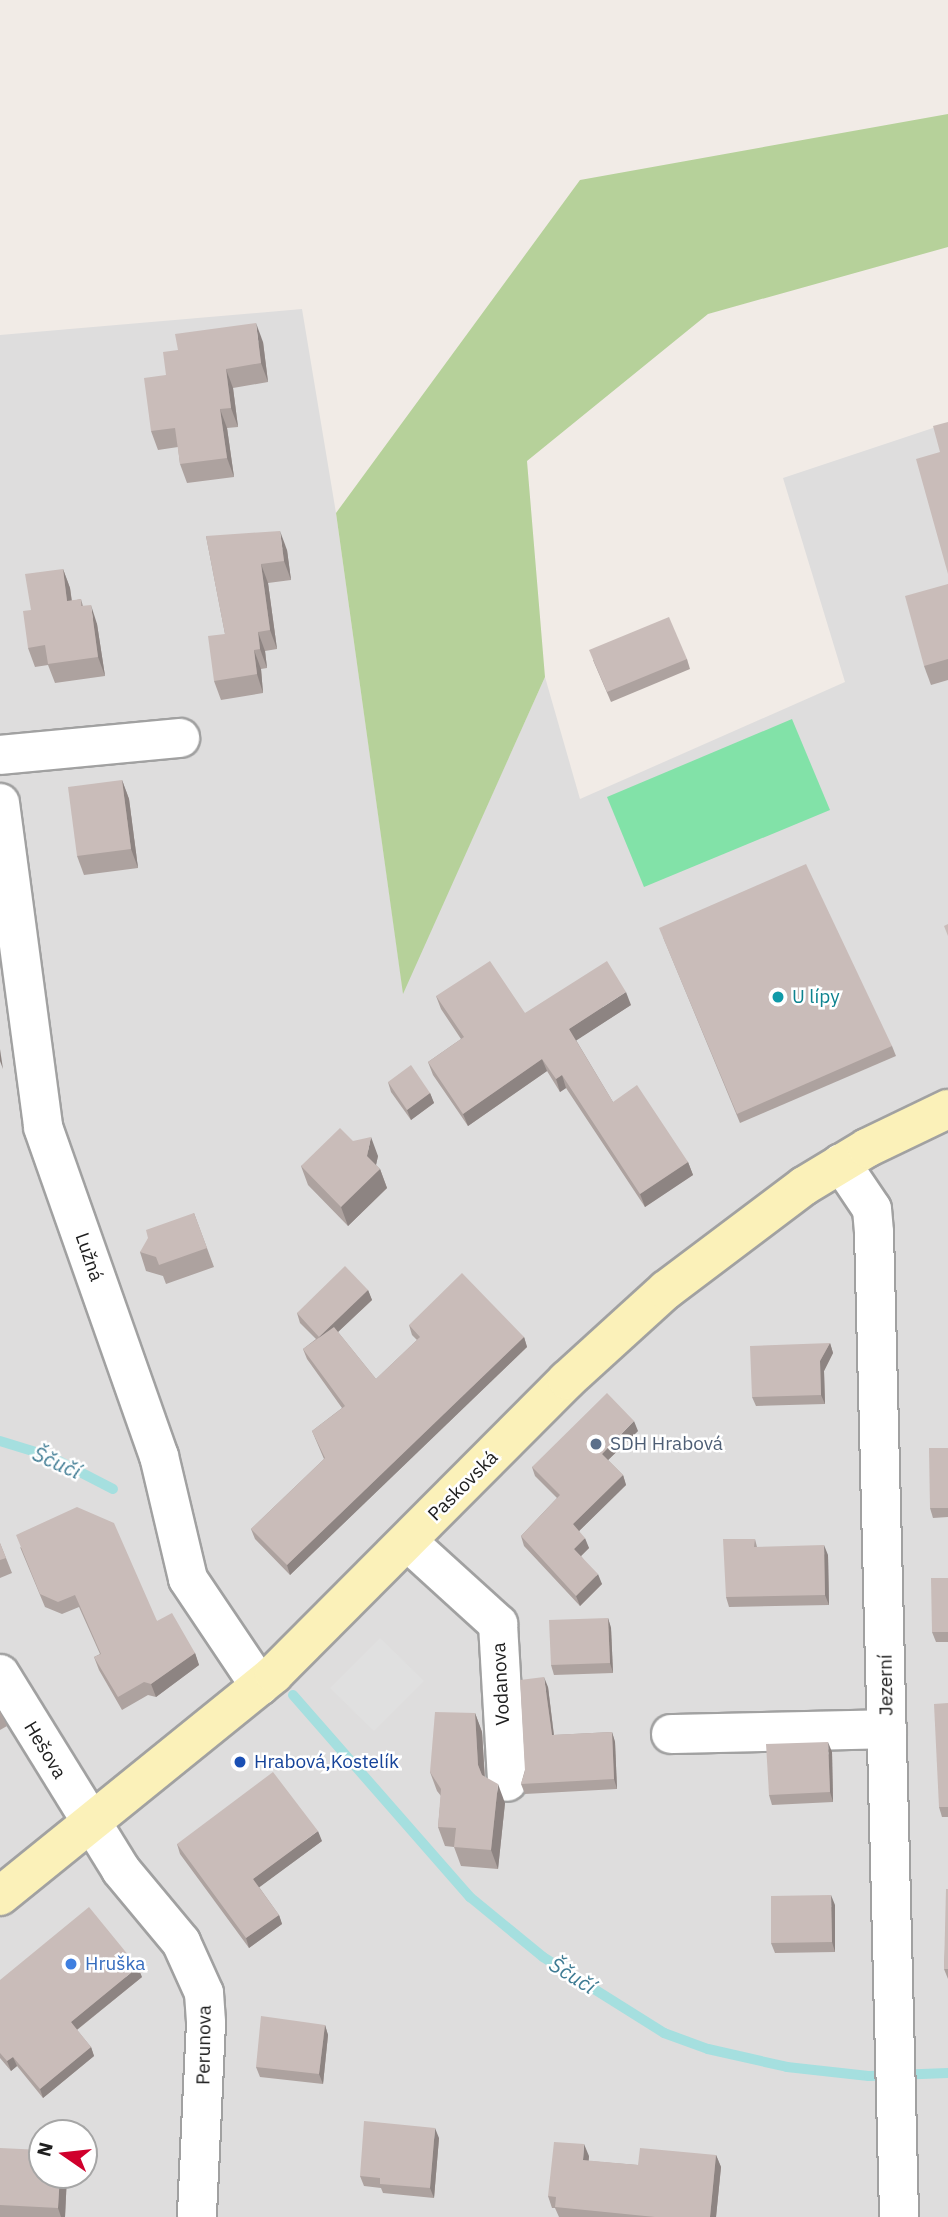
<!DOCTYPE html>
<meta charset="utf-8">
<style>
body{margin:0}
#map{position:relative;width:948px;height:2217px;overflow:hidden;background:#f1ebe6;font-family:"IBM Plex Sans",sans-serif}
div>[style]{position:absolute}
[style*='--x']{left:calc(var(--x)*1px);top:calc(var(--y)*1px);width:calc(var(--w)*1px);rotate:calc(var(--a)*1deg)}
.residential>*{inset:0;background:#dedddd}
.forest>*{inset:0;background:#b6d19a}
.pitch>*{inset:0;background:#82e2a8}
.parking>*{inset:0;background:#e0e0e0}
.stream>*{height:10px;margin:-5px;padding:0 5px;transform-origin:5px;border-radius:5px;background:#a5dfdf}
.roads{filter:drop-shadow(2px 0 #a1a1a1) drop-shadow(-2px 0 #a1a1a1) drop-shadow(0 2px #a1a1a1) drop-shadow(0 -2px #a1a1a1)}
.minor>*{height:38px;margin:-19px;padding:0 19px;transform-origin:19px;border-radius:19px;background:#fff}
.secondary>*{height:38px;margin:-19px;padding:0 19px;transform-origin:19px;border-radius:19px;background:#fbf1b9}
.wall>*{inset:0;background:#ada29f}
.shaded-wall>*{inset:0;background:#8d8482}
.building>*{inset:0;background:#c9bcb9}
.dots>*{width:19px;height:19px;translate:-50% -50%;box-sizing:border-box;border:4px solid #fff;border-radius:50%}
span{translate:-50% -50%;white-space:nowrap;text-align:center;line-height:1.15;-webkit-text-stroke:5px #fff;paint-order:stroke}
.culture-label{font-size:19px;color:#0d838f}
.left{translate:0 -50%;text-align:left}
.street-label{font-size:19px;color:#202020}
.service-label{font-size:19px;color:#4e5e75}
.transit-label{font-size:19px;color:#164399}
.shop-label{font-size:19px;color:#366cbe}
.water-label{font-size:21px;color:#3e7b93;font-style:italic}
.north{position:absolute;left:28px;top:2119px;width:70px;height:70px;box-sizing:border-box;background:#fff;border:2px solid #a6a6a6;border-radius:50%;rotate:284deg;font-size:19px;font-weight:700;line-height:28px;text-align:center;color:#202020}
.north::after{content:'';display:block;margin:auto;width:24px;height:32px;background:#d0002c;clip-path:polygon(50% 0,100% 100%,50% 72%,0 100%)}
</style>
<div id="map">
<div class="residential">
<i style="clip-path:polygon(evenodd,302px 309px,336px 513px,403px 992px,545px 677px,580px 799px,845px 682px,783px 478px,948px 423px,948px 2217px,0 2217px,0 335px,302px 309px,42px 2133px,84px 2133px,84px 2175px,42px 2175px,42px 2133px)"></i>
</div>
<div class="forest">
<i style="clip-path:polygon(948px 114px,948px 247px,708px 314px,527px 461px,545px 677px,403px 994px,336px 513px,580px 180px)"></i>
</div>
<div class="pitch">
<i style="clip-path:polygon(792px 719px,830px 810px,644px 887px,607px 797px)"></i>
</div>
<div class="parking">
<i style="clip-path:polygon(380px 1638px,424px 1681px,374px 1731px,330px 1688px)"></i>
</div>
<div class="stream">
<i style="--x:0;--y:1441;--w:51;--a:17"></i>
<i style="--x:49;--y:1456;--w:72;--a:27.3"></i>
<i style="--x:293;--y:1695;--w:269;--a:48.8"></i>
<i style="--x:470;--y:1897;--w:94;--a:39.4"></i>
<i style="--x:543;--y:1957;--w:143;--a:32.1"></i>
<i style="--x:664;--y:2033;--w:47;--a:20"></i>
<i style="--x:708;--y:2049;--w:81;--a:12.8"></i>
<i style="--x:787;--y:2067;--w:82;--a:6.3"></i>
<i style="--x:869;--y:2076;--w:79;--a:-2.2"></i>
</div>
<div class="roads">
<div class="minor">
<i style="--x:0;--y:755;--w:181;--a:-5.4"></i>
<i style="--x:0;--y:803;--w:327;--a:82.4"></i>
<i style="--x:43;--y:1127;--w:349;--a:70.6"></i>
<i style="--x:159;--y:1456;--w:126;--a:76.7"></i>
<i style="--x:188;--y:1579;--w:129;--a:56.1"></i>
<i style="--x:841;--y:1163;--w:55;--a:56"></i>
<i style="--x:872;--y:1209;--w:24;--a:85"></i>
<i style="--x:874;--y:1233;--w:984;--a:88.54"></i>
<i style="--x:408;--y:1542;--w:122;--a:42.3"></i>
<i style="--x:498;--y:1624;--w:158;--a:86.7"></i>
<i style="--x:0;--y:1674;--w:230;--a:58.3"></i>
<i style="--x:121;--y:1870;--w:94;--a:50.2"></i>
<i style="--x:181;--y:1942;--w:56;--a:65.7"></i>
<i style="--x:204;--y:1993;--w:30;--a:86"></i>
<i style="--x:206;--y:2023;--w:194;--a:92.7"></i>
<i style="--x:671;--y:1734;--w:216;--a:-1.3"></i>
</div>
<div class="secondary">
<i style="--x:0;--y:1896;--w:353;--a:-39"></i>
<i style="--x:274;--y:1674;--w:415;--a:-45.1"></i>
<i style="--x:567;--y:1380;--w:134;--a:-42.3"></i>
<i style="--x:666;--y:1290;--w:173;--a:-37"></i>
<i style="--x:804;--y:1186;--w:74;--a:-31.1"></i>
<i style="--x:867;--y:1148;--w:90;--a:-25.7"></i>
</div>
</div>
<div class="wall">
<i style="clip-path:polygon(263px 342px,268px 382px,233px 388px,238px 427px,227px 428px,234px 477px,187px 483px,180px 464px,178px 447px,158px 450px,151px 431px,166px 375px,178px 350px)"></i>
<i style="clip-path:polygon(206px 536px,287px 550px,291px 580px,268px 583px,277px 649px,265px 651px,267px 668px,261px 669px,263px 693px,221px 700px,214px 681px,225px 634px)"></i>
<i style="clip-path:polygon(63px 569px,70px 588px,72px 601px,81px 599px,83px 606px,97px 624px,105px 676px,55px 683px,48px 665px,35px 667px,28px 648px)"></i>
<i style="clip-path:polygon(948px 584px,948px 680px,931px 685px,924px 666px)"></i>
<i style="clip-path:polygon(687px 659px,690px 669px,611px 702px,593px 660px)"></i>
<i style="clip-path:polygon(122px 780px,129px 799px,138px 868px,84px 875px,77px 856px)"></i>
<i style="clip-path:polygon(663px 937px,892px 1046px,896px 1056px,740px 1123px)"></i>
<i style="clip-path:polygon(436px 996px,525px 1013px,631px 1005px,576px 1040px,613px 1102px,688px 1162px,693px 1175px,645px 1207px,566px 1088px,560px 1092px,547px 1071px,468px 1126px,433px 1075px,428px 1062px,461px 1039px,441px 1009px)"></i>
<i style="clip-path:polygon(388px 1082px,430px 1093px,434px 1103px,411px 1120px,391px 1092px)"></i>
<i style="clip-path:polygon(353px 1141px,378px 1156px,376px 1165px,380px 1169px,387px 1188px,348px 1226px,308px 1185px,301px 1166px)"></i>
<i style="clip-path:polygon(194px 1213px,214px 1267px,166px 1284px,163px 1276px,146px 1271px,140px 1252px)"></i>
<i style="clip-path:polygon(368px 1290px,372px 1300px,338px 1332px,376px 1379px,417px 1340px,412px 1335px,409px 1325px,524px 1337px,527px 1347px,290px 1575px,255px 1539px,251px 1529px,324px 1459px,312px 1431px,342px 1408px,307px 1359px,303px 1349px,316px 1339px,300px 1323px,297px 1313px)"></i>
<i style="clip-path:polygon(830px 1343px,833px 1353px,824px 1371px,825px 1404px,756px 1406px,752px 1397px)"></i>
<i style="clip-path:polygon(638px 1431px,608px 1460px,623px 1475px,626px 1485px,579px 1531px,589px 1548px,581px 1556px,602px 1584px,580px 1606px,524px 1546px,521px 1536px,557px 1498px,535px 1476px,532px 1467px)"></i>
<i style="clip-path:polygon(948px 1448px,948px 1517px,933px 1518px,930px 1508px)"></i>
<i style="clip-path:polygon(755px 1539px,757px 1547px,828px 1555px,829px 1605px,729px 1607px,726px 1597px)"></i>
<i style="clip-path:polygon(0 1543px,12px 1573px,0 1578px)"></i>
<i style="clip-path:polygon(20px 1547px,157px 1621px,195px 1653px,199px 1665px,156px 1697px,148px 1695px,122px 1710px,99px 1670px,94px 1657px,100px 1654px,79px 1607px,62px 1614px,45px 1607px)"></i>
<i style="clip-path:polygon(948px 1578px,948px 1642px,936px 1642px,932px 1632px)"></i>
<i style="clip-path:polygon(608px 1618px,611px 1628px,613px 1673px,554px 1675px,551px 1665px)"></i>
<i style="clip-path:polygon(548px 1687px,554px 1735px,612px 1732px,615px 1742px,617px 1789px,525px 1794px,521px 1784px)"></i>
<i style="clip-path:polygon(948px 1703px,948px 1817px,942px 1817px,939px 1807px)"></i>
<i style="clip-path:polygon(0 1711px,7px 1726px,0 1730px)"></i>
<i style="clip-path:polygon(475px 1713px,482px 1732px,485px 1777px,505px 1803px,498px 1869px,461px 1866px,454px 1847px,445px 1846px,438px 1827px,441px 1796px,437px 1791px,430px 1772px)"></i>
<i style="clip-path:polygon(832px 1752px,833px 1802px,772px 1805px,769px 1795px)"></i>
<i style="clip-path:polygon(322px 1841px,259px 1887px,279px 1915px,282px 1924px,249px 1948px,180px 1854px,177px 1844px)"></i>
<i style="clip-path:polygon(948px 1889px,948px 1979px,944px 1969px)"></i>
<i style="clip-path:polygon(835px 1905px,835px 1952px,775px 1953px,771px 1943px)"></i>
<i style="clip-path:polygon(142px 1977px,77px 2030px,91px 2047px,94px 2056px,43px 2098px,17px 2066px,11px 2071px,0 2058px,0 1980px)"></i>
<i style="clip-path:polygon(325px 2025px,328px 2035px,323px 2084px,260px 2077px,256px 2067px)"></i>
<i style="clip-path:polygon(439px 2138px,434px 2198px,383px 2193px,381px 2188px,364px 2186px,360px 2176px)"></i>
<i style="clip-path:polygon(0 2148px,42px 2175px,67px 2175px,65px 2217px,0 2217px)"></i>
<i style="clip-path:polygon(716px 2155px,721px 2167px,716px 2217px,559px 2217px,555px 2208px,552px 2208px,548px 2196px,589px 2156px,588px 2161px,638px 2165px)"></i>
</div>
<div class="shaded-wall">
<i style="clip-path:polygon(256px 323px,263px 342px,268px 382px,261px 363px)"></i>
<i style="clip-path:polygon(226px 369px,233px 388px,238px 427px,231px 408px)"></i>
<i style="clip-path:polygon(220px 409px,227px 428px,234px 477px,227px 458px)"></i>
<i style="clip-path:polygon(280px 531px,287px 550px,291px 580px,284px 561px)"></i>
<i style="clip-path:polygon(261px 564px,268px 583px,277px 649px,270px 630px)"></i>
<i style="clip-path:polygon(63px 569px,70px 588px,74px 620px,67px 601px)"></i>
<i style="clip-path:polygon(91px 605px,97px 624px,105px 676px,98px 657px)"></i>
<i style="clip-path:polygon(258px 632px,265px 651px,267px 668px,260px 649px)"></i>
<i style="clip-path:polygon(254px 650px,261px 669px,263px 693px,257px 674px)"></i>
<i style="clip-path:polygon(122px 780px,129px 799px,138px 868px,131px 849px)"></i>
<i style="clip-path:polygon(626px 992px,631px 1005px,574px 1042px,569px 1029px)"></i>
<i style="clip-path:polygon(0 1049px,3px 1069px,0 1061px)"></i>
<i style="clip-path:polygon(542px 1059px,547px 1071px,468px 1126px,463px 1114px)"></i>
<i style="clip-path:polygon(562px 1075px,566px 1088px,560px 1092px,556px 1079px)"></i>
<i style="clip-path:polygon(430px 1093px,434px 1103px,411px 1120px,407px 1110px)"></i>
<i style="clip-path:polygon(371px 1137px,378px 1156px,374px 1174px,380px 1169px,387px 1188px,348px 1226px,341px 1207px,367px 1156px)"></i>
<i style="clip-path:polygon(688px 1162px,693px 1175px,645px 1207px,640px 1194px)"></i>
<i style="clip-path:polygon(368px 1290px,372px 1300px,323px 1346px,319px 1337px)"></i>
<i style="clip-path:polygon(524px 1337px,527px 1347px,290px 1575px,287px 1565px)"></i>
<i style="clip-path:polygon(830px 1343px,833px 1353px,824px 1371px,825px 1404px,821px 1395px,820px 1361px)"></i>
<i style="clip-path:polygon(634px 1421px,638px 1431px,605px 1463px,602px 1454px)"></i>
<i style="clip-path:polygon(623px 1475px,626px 1485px,576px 1534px,573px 1524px)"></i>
<i style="clip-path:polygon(585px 1538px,589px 1548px,578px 1559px,574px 1549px)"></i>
<i style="clip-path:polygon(824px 1545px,828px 1555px,829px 1605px,825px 1595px)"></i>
<i style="clip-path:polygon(598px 1574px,602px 1584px,580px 1606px,576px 1596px)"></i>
<i style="clip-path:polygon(608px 1618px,611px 1628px,613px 1673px,610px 1663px)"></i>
<i style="clip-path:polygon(195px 1653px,199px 1665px,156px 1697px,151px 1684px)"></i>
<i style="clip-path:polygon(544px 1677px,548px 1687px,555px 1745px,552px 1735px)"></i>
<i style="clip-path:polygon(475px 1713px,482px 1732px,485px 1784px,478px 1765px)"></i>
<i style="clip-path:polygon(612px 1732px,615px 1742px,617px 1789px,614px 1779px)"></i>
<i style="clip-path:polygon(828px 1742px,832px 1752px,833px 1802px,830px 1792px)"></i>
<i style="clip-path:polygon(498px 1784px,505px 1803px,498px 1869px,491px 1850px)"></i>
<i style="clip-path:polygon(318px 1831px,322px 1841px,257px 1889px,253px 1879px)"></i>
<i style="clip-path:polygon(831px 1895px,835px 1905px,835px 1952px,832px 1942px)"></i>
<i style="clip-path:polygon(279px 1915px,282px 1924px,249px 1948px,246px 1938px)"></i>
<i style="clip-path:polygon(138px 1967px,142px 1977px,74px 2032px,71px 2022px)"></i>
<i style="clip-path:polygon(325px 2025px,328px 2035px,323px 2084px,319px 2074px)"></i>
<i style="clip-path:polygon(91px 2047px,94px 2056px,43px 2098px,40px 2089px)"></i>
<i style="clip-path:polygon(13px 2057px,17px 2066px,11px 2071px,7px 2061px)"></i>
<i style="clip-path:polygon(435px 2128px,439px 2138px,434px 2198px,430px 2188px)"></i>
<i style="clip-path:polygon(584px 2144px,589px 2156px,588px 2172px,583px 2160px)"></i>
<i style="clip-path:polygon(716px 2155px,721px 2167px,716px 2217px,710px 2217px)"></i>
<i style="clip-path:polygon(60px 2175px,67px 2175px,65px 2217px,61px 2217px,58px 2208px)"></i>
</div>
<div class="building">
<i style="clip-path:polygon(256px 323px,261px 363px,226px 369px,231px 408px,220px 409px,227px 458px,180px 464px,175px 428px,151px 431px,144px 378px,166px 375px,163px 352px,178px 350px,175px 334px)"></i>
<i style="clip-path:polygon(948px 422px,948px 574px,916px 459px,940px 452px,933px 426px)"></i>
<i style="clip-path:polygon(280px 531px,284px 561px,261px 564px,270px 630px,258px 632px,260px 649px,254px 650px,257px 674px,214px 681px,208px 636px,225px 634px,206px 536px)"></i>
<i style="clip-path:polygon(63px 569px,67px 601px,81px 599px,81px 606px,91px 605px,98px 657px,48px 664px,45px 645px,28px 648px,23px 611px,31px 610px,25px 574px)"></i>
<i style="clip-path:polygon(948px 584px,948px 659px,924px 666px,905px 596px)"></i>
<i style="clip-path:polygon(669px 617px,687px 659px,607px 692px,589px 650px)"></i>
<i style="clip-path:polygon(122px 780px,131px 849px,77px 856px,68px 787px)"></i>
<i style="clip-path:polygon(806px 864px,892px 1046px,737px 1114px,659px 928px)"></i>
<i style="clip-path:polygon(948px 924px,948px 936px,944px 926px)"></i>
<i style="clip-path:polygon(490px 961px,525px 1013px,607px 961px,626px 992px,569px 1029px,613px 1102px,637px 1085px,688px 1162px,640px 1194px,562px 1075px,556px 1079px,542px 1059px,463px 1114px,428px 1062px,464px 1037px,436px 996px)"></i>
<i style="clip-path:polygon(411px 1065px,430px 1093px,407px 1110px,388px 1082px)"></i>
<i style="clip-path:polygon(340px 1128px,353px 1141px,371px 1137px,367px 1156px,380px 1169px,341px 1207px,301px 1166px)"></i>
<i style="clip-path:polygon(194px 1213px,207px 1248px,159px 1265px,156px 1257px,140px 1252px,148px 1238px,146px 1230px)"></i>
<i style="clip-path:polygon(345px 1266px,368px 1290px,319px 1337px,297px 1313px)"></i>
<i style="clip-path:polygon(462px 1273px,524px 1337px,287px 1565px,251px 1529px,325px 1458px,312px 1431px,345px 1406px,303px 1349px,334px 1327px,376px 1379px,420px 1337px,409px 1325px)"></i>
<i style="clip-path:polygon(830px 1343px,820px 1361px,821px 1395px,752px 1397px,750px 1346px)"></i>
<i style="clip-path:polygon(607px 1393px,634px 1421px,602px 1454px,623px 1475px,573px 1524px,585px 1538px,574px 1549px,598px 1574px,576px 1596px,521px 1536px,560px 1495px,532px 1467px)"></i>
<i style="clip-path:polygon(929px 1448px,948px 1448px,948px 1508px,930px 1508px)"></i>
<i style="clip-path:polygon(77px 1507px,114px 1523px,157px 1621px,172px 1613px,195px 1653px,151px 1684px,144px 1682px,118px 1697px,94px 1657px,101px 1654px,75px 1595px,58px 1602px,40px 1594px,16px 1535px)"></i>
<i style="clip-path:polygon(723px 1539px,755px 1539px,754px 1547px,824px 1545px,825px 1595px,726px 1597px)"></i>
<i style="clip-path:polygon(0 1543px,6px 1558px,0 1560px)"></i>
<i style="clip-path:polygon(931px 1578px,948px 1578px,948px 1632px,932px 1632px)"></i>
<i style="clip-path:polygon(608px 1618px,610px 1663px,551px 1665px,549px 1620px)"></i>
<i style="clip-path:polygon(544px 1677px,552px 1735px,612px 1732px,614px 1779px,521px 1784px,525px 1771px,520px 1680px)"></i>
<i style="clip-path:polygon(948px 1703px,948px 1807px,939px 1807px,934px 1704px)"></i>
<i style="clip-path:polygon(435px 1712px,475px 1713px,478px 1765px,482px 1775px,498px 1784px,491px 1850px,454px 1847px,456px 1828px,438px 1827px,441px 1789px,430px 1772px)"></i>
<i style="clip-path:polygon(828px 1742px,830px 1792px,769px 1795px,766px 1744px)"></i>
<i style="clip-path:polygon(273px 1772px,318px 1831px,253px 1879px,279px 1915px,246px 1938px,177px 1844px)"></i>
<i style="clip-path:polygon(946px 1889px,948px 1889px,948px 1969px,944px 1969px)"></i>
<i style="clip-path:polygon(831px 1895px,832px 1942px,771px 1943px,771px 1896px)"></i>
<i style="clip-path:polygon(89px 1907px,138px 1967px,71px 2022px,91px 2047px,40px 2089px,13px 2057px,7px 2061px,0 2053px,0 1980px)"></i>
<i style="clip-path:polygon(261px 2016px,325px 2025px,319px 2074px,256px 2067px)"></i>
<i style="clip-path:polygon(364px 2121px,435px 2128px,430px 2188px,380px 2184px,380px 2178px,360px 2176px)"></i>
<i style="clip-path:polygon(554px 2142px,584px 2144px,583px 2160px,638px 2165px,640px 2148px,716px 2155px,710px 2217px,655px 2217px,555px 2207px,556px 2197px,548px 2196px)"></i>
<i style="clip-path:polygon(0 2148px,42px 2150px,42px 2175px,60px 2175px,58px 2208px,0 2205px)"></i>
</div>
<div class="dots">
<i style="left:778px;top:997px;background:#0f9aa8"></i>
<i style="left:596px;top:1444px;background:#5c6f8a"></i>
<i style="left:240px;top:1762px;background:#1a4fb4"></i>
<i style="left:71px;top:1964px;background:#3f7fe0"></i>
</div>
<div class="culture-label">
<span class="left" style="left:792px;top:997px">U lípy</span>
</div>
<div class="street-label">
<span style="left:89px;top:1257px;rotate:71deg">Lužná</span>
<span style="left:463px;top:1486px;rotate:-45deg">Paskovská</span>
<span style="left:501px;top:1684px;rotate:-93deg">Vodanova</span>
<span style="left:886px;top:1685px;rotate:-91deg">Jezerní</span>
<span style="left:45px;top:1750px;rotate:59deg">Hešova</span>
<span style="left:204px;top:2045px;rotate:-89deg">Perunova</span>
</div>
<div class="service-label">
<span class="left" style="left:610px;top:1444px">SDH Hrabová</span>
</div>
<div class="transit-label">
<span class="left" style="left:254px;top:1762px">Hrabová,Kostelík</span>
</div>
<div class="shop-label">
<span class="left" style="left:85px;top:1964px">Hruška</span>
</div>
<div class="water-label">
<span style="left:57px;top:1462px;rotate:24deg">Ščučí</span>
<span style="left:573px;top:1975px;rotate:32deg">Ščučí</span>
</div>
<div class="north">N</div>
</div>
